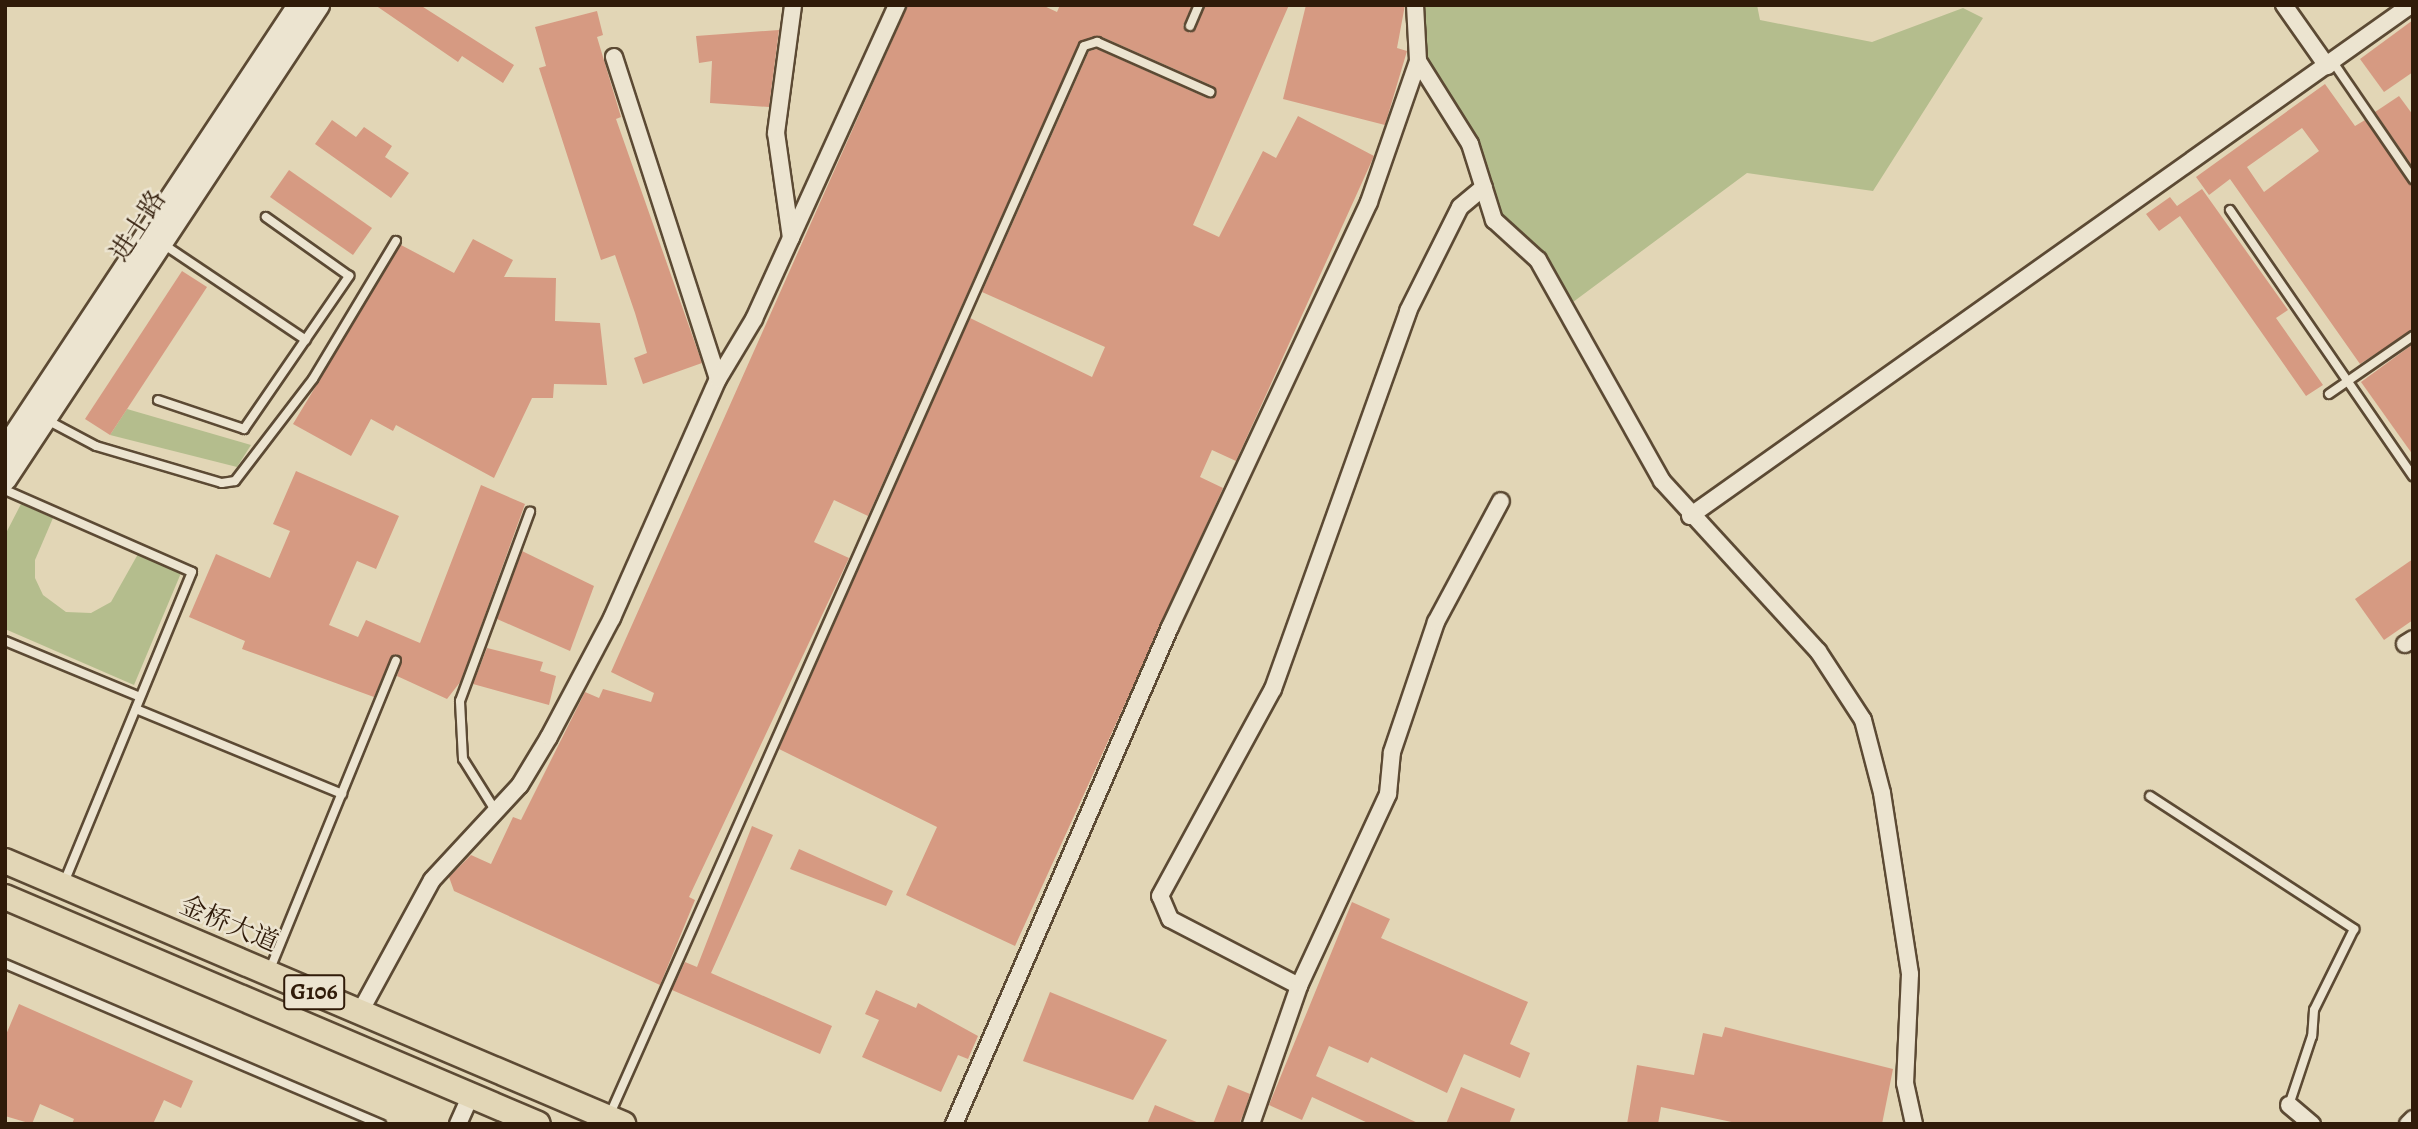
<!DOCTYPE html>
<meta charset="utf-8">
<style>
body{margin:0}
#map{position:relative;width:2418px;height:1129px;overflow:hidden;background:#e2d6b6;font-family:Alegreya,"Noto Serif SC",serif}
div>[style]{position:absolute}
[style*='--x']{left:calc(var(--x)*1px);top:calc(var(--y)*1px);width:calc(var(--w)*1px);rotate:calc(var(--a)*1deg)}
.green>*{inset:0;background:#b4bd8d}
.building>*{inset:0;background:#d69a82}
.roads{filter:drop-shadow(2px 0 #5c4a34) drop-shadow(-2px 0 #5c4a34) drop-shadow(0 2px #5c4a34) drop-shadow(0 -2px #5c4a34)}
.service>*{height:8px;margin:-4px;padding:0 4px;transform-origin:4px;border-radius:4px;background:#ece4d0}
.minor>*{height:16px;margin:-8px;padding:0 8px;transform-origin:8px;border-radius:8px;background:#ece4d0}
.secondary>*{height:21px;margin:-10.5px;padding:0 10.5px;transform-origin:10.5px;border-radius:10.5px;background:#ece4d0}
.trunk>*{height:24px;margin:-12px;padding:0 12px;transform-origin:12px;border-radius:12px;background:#e2d6b6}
span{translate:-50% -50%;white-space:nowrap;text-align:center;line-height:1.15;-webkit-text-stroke:5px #ece4d0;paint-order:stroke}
.shield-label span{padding:2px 5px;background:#ece4d0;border:2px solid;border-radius:5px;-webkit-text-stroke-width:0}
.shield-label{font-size:24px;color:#301b09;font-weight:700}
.street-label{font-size:26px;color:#301b09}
.frame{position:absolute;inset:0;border:7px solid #301b09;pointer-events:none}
</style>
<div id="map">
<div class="green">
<i style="clip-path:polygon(1421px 5px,1757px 5px,1760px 20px,1872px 42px,1963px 8px,1983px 18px,1873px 191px,1747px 173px,1569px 305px,1502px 223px,1425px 62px)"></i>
<i style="clip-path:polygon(127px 409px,251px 445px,237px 467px,110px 435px)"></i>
<i style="clip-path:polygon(21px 504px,53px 518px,35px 560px,35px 578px,43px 595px,66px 612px,91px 613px,111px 602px,138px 554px,181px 573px,134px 685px,5px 629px,5px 535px)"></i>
</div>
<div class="building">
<i style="clip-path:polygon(375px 5px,420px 5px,514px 65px,503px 83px,462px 56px,458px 62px)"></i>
<i style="clip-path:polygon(908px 5px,1042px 5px,1057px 12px,1060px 5px,1192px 5px,1183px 26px,1190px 33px,1205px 5px,1289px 5px,1193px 225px,1219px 237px,1263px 151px,1276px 158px,1298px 116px,1374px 156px,1236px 461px,1212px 450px,1200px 477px,1223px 488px,1015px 946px,906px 895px,937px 827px,779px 749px,970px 318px,1092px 377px,1105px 347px,982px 292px,1089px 51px,1097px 49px,1207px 98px,1216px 94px,1213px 86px,1100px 36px,1079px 42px,868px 516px,834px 500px,814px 542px,849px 558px,689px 897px,695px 900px,660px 985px,454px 891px,449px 877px,471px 855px,491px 864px,513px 817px,521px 820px,585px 692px,599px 698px,603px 689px,651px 702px,654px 693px,611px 672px)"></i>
<i style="clip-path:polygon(1306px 5px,1405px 5px,1397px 48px,1407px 51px,1385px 125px,1283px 99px)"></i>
<i style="clip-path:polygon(597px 11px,603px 35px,597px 37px,621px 117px,616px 119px,702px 363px,643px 384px,634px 358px,647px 353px,635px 313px,615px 255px,601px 260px,539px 68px,546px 66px,535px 27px)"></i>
<i style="clip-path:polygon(2413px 20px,2413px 72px,2384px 92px,2360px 59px)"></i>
<i style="clip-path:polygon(779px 30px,769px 107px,710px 103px,712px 61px,699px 63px,696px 36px)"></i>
<i style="clip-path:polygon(evenodd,2325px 84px,2355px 126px,2365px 120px,2413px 186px,2413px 330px,2360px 364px,2230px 179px,2209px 195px,2196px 177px,2325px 84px,2302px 128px,2319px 151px,2264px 192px,2247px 167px,2302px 128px)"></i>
<i style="clip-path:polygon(2399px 96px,2413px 115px,2413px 167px,2375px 112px)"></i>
<i style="clip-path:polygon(332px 120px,356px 137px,364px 127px,392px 146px,385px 157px,409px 173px,391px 198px,315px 144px)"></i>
<i style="clip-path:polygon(289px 170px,372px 228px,353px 255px,270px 197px)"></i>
<i style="clip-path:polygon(2202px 189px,2288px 310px,2276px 318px,2323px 385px,2306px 396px,2180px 216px,2159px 231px,2146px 214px,2170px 197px,2177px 206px)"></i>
<i style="clip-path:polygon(473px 239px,513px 260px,504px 277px,556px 278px,555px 321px,600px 323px,607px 385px,554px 384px,553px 398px,532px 398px,494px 478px,396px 425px,393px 431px,371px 419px,351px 456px,293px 424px,401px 245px,454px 273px)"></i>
<i style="clip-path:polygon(182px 271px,207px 287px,110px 435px,85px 419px)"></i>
<i style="clip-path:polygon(2413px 344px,2413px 455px,2361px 382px)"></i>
<i style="clip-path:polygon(296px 471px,399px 516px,376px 569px,357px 561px,329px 625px,358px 637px,366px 620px,420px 643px,481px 485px,525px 504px,461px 681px,447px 699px,397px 676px,402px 661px,398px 655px,390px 659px,374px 697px,242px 649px,245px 641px,189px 617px,216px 554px,270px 578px,290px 531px,273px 524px)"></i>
<i style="clip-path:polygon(522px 551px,594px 586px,570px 651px,497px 619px)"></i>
<i style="clip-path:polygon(2413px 559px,2413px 620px,2384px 640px,2355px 599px)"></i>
<i style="clip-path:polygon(487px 648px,543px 662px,540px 671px,556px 676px,549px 705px,473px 684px)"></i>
<i style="clip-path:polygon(752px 826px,773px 835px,711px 973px,832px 1026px,820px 1054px,672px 990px,685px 962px,697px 967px)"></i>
<i style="clip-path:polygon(799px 849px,893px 891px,886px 906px,790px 869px)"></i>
<i style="clip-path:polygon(1352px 902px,1390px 919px,1381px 938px,1528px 1002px,1510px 1044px,1530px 1053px,1520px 1078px,1464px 1054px,1447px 1093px,1371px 1057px,1368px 1063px,1329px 1046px,1316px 1076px,1420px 1124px,1370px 1124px,1312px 1097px,1302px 1120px,1269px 1105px)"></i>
<i style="clip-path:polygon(876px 990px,916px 1008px,918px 1003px,978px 1036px,968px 1059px,958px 1055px,941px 1092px,862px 1057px,879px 1020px,865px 1014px)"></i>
<i style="clip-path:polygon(1050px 992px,1167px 1040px,1133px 1100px,1023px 1061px)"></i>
<i style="clip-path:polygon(19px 1004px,193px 1081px,181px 1108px,164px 1100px,153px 1124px,72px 1124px,74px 1119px,40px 1104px,32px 1124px,5px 1116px,5px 1037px)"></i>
<i style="clip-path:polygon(1725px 1027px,1893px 1069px,1882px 1124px,1741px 1124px,1661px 1107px,1658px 1124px,1627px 1124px,1637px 1065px,1694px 1075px,1703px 1033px,1722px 1037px)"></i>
<i style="clip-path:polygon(1228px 1085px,1250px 1094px,1245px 1110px,1239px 1124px,1213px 1124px)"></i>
<i style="clip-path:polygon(1461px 1087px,1515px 1109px,1509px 1124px,1446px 1124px)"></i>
<i style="clip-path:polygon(1155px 1105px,1199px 1123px,1199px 1124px,1147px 1124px)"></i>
</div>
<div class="roads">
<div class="service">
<i style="--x:1190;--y:26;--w:23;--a:-67"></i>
<i style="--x:2333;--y:62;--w:142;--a:55.6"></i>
<i style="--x:2230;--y:210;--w:323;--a:55.5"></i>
<i style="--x:163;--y:244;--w:172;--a:33.9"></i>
<i style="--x:2329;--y:394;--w:102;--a:-34.6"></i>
<i style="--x:158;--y:400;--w:91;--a:18.6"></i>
<i style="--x:244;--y:429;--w:186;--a:-55.5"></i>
<i style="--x:349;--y:276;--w:102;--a:-144.6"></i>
<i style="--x:47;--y:420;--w:55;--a:28"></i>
<i style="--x:96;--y:446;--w:131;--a:16.4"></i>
<i style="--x:222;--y:483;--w:13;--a:-9"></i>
<i style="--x:235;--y:481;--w:128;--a:-52.6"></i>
<i style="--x:313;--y:379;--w:161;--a:-59"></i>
<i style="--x:5;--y:490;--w:204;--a:23.7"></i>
<i style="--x:192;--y:572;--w:336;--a:112.4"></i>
<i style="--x:5;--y:641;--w:146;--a:22.5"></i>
<i style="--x:136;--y:709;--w:223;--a:22.4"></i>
<i style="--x:2150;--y:796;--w:244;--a:33.1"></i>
<i style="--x:2354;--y:929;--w:90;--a:116.3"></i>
<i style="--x:2314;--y:1010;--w:26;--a:94"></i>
<i style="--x:2312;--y:1036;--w:73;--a:108.4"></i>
<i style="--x:495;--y:810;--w:60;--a:-122.1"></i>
<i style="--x:463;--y:759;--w:58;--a:-93"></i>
<i style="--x:460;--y:701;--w:202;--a:-69.7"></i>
<i style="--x:5;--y:964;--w:409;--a:23.1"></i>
<i style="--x:270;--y:969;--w:333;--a:-67.8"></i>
<i style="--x:610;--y:1114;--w:1168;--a:-66.07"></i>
<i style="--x:1084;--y:46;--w:14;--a:-17"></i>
<i style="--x:1097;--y:42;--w:124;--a:23.9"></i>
</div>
<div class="minor">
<i style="--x:1415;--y:5;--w:56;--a:86.9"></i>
<i style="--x:1418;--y:61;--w:98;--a:57.9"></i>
<i style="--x:1470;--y:144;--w:80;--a:72.5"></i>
<i style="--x:1494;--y:220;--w:59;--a:42.3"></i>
<i style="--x:1538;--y:260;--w:253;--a:60.7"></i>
<i style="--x:1662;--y:481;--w:231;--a:47.5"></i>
<i style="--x:1818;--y:651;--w:82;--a:56.9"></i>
<i style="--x:1863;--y:720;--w:75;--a:75.4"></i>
<i style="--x:1882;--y:793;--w:183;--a:81.2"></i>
<i style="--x:1910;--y:974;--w:109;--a:92.6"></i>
<i style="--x:1905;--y:1083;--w:42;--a:77.6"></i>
<i style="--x:2284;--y:5;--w:75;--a:54.8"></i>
<i style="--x:614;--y:57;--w:338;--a:72.1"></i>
<i style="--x:791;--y:238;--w:106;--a:-98.1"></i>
<i style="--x:776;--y:133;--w:129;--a:-82.4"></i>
<i style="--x:1690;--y:516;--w:884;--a:-35.33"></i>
<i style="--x:2405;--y:644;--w:9;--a:-32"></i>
<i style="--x:1299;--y:986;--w:145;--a:-152.6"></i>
<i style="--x:1170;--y:919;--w:25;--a:-113"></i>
<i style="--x:1160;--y:896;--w:236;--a:-61.4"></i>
<i style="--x:1273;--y:689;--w:401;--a:-70.3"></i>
<i style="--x:1408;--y:311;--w:116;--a:-63.4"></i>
<i style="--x:1460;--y:207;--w:31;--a:-40"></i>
<i style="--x:360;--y:1012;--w:150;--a:-61.4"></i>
<i style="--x:432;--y:880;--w:129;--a:-47.2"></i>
<i style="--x:520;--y:785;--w:56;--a:-58.9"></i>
<i style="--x:549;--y:737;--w:135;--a:-62.1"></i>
<i style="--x:612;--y:618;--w:261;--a:-66.1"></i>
<i style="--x:718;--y:379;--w:70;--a:-59"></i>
<i style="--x:754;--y:319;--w:345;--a:-65.5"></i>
<i style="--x:2289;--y:1105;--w:30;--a:40"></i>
<i style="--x:458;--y:1124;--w:32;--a:-66"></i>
<i style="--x:954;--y:1124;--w:542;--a:-66.51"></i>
<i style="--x:1170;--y:627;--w:469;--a:-64.9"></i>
<i style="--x:1369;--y:202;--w:149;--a:-70.8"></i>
<i style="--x:1251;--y:1124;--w:146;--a:-70.8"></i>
<i style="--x:1299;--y:986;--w:212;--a:-65.1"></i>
<i style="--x:1388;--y:794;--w:42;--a:-84.6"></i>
<i style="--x:1392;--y:752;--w:137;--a:-71.3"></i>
<i style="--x:1436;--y:622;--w:137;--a:-61.8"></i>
<i style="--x:2408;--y:1124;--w:7;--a:-45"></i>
</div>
<div class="secondary">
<i style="--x:5;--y:448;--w:531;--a:-56.52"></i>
<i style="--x:5;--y:479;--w:568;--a:-56.56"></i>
</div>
<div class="trunk">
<i style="--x:5;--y:861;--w:672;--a:23.05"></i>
<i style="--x:5;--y:897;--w:579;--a:23.07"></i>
</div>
</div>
<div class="shield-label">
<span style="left:314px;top:992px">G106</span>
</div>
<div class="street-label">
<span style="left:138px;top:226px;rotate:-57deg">进士路</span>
<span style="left:229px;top:924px;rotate:23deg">金桥大道</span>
</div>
<div class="frame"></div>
</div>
